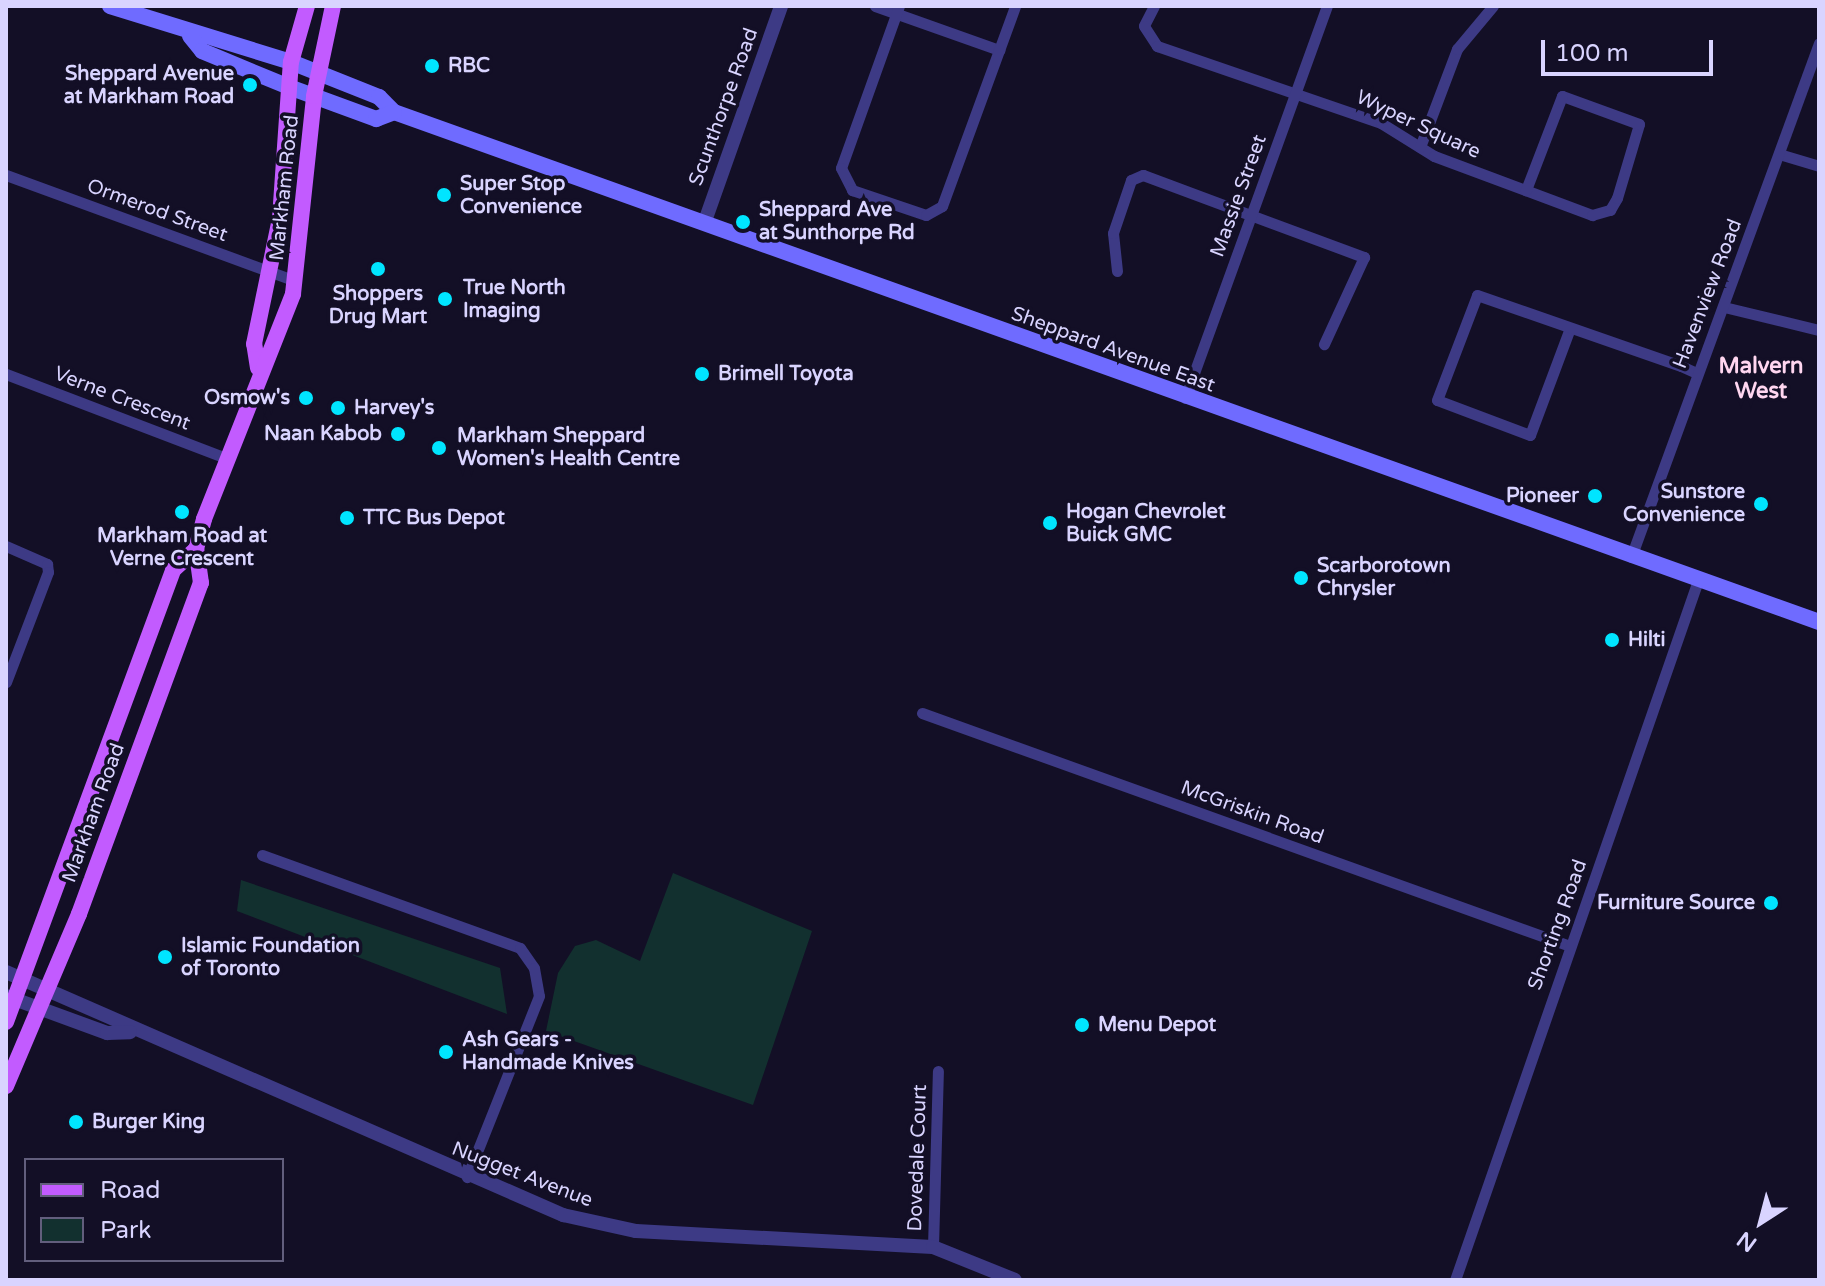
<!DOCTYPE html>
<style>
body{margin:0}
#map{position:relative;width:1825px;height:1286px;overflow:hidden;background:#130f26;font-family:"Varela Round",sans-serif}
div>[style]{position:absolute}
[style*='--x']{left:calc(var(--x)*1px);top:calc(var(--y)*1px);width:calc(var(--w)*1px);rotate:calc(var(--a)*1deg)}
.green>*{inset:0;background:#12302f}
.minor>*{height:11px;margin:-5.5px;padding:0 5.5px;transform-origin:5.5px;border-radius:5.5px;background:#3d3a85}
.tertiary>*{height:14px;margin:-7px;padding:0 7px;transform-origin:7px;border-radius:7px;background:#3d3a85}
.secondary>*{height:16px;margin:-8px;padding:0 8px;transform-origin:8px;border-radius:8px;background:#6f6bff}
.primary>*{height:16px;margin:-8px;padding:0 8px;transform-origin:8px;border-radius:8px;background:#c25bff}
.dots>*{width:22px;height:22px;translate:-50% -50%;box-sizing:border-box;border:4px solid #130f26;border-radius:50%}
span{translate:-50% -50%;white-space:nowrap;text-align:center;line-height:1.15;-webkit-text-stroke:7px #130f26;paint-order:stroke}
.poi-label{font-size:20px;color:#d9d4ff;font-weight:700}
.left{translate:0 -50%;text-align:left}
.right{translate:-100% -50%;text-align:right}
.street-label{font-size:20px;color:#d9d4ff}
.neighbourhood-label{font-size:22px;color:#ffd6f0;font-weight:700}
.frame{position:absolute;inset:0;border:8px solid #d9d4ff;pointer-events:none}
.legend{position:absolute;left:24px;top:1158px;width:260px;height:104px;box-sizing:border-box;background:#130f26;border:2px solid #625e7d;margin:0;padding:10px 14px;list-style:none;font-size:24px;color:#d9d4ff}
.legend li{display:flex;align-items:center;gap:16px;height:40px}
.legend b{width:40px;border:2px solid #625e7d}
.north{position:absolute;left:1721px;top:1182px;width:80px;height:80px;-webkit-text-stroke:6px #130f26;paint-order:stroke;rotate:216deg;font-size:22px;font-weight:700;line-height:32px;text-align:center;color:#d9d4ff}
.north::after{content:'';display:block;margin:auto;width:28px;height:36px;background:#d9d4ff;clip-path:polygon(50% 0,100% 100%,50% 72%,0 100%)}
.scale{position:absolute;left:1541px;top:40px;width:172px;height:36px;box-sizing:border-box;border:4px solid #d9d4ff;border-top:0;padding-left:10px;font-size:24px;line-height:28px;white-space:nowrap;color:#d9d4ff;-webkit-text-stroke:6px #130f26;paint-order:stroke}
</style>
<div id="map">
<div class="green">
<i style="clip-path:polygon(673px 873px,812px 931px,753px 1105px,546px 1031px,558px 973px,575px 946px,596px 940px,640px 961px)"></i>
<i style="clip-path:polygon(241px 880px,500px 968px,507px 1014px,237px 911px)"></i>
</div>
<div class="minor">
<i style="--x:875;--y:6;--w:132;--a:19.5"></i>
<i style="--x:899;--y:6;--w:172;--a:109.7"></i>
<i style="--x:841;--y:168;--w:25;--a:63"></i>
<i style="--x:852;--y:190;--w:78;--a:18.7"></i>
<i style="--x:926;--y:215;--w:18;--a:-29"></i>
<i style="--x:942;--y:206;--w:213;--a:-69.9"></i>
<i style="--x:1154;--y:6;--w:22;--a:117"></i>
<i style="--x:1144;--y:26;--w:24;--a:57"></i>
<i style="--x:1157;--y:46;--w:237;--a:19"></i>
<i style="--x:1381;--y:123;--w:62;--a:31.9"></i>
<i style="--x:1434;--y:156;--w:169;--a:20.5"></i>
<i style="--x:1592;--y:215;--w:19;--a:-16"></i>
<i style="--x:1610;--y:210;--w:14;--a:-60"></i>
<i style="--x:1617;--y:198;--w:77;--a:-73.4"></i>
<i style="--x:1639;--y:124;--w:82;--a:-160"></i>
<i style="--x:1562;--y:96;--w:101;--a:111"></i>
<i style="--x:1420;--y:147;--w:105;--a:-69.3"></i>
<i style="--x:1457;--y:49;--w:56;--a:-50.1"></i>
<i style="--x:1779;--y:154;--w:42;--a:16.7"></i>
<i style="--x:6;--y:175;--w:308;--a:20.1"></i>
<i style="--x:1117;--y:271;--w:38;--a:-96"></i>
<i style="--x:1113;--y:233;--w:56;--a:-71.2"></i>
<i style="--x:1131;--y:180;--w:13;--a:-23"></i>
<i style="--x:1143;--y:175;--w:236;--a:20.4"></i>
<i style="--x:1364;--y:257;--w:96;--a:114.7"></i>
<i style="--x:1724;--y:307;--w:98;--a:13.6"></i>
<i style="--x:1570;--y:328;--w:114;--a:110.5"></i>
<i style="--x:1530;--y:435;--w:99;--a:-159.4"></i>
<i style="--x:1437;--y:400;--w:112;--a:-69.1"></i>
<i style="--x:1477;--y:295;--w:216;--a:19.2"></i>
<i style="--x:1681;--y:366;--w:17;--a:24"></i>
<i style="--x:6;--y:374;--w:235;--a:20.9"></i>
<i style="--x:1185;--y:398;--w:417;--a:-70.1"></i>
<i style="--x:6;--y:546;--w:45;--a:23.7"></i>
<i style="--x:47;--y:564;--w:8;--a:83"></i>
<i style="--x:48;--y:572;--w:118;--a:110.9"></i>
<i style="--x:1631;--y:557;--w:547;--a:-69.91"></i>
<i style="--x:922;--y:713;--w:689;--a:19.78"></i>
<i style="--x:262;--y:855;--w:274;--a:19.8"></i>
<i style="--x:520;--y:948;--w:24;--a:55"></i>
<i style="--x:534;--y:968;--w:28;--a:80"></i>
<i style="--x:539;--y:996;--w:195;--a:111.7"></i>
<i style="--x:933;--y:1247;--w:176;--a:-88.4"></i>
<i style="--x:1455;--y:1280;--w:738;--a:-70.85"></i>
</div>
<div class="tertiary">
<i style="--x:705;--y:221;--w:228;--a:-70.5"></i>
<i style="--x:6;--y:972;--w:608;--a:23.57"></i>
<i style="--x:563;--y:1215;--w:75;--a:12.4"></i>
<i style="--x:636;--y:1231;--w:297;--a:3.1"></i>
<i style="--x:933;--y:1247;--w:88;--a:21.9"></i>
<i style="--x:6;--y:996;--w:108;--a:20.1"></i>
<i style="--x:107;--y:1033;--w:23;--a:-2"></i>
</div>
<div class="secondary">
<i style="--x:110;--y:6;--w:189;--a:17.2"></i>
<i style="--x:291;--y:62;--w:95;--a:21.7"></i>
<i style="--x:379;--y:97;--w:21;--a:45"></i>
<i style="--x:394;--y:112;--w:1514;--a:19.69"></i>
<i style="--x:190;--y:36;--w:19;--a:51"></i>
<i style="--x:202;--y:51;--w:94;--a:22.5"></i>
<i style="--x:289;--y:87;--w:93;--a:20.2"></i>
<i style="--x:376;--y:119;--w:19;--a:-21"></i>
</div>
<div class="primary">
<i style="--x:258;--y:368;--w:24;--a:-99"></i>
<i style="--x:254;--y:344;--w:129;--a:-78.3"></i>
<i style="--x:280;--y:218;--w:156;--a:-86"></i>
<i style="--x:291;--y:62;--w:58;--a:-74.1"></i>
<i style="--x:6;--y:1022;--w:482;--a:-69.7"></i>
<i style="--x:173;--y:570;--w:31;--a:-42"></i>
<i style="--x:6;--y:1086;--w:187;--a:-67"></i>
<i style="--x:79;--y:914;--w:353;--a:-69.8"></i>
<i style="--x:201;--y:583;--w:34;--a:-98"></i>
<i style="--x:196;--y:549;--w:31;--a:-75"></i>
<i style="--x:204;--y:519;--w:242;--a:-68.4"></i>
<i style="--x:293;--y:294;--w:199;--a:-83.9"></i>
<i style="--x:314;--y:96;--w:92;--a:-78.1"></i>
</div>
<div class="dots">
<i style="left:432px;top:66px;background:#00e5ff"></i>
<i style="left:250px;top:85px;background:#00e5ff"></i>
<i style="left:444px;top:195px;background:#00e5ff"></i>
<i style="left:743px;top:222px;background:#00e5ff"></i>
<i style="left:378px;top:269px;background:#00e5ff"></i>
<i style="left:445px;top:299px;background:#00e5ff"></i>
<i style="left:702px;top:374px;background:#00e5ff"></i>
<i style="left:306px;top:398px;background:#00e5ff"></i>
<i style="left:338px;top:408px;background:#00e5ff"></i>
<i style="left:398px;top:434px;background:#00e5ff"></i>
<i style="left:439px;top:448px;background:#00e5ff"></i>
<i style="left:1595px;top:496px;background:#00e5ff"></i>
<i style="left:1761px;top:504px;background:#00e5ff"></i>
<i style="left:182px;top:512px;background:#00e5ff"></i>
<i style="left:347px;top:518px;background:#00e5ff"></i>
<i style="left:1050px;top:523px;background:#00e5ff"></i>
<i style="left:1301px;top:578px;background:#00e5ff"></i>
<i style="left:1612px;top:640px;background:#00e5ff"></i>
<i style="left:1771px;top:903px;background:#00e5ff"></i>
<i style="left:165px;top:957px;background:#00e5ff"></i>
<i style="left:1082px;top:1025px;background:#00e5ff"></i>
<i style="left:446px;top:1052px;background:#00e5ff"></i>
<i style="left:76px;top:1122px;background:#00e5ff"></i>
</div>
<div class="poi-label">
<span class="left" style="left:448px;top:66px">RBC</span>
<span class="right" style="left:234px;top:86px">Sheppard Avenue<br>at Markham Road</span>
<span class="left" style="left:460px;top:196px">Super Stop<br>Convenience</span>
<span class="left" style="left:759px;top:222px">Sheppard Ave<br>at Sunthorpe Rd</span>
<span class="left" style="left:463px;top:300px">True North<br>Imaging</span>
<span style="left:378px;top:306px">Shoppers<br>Drug Mart</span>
<span class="left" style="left:718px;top:374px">Brimell Toyota</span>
<span class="right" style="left:290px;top:398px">Osmow's</span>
<span class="left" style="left:354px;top:408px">Harvey's</span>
<span class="right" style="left:382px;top:434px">Naan Kabob</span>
<span class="left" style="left:457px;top:448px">Markham Sheppard<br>Women's Health Centre</span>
<span class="right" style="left:1745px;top:504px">Sunstore<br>Convenience</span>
<span class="right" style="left:1579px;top:496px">Pioneer</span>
<span class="left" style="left:1066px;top:524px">Hogan Chevrolet<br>Buick GMC</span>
<span class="left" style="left:363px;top:518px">TTC Bus Depot</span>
<span style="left:182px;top:548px">Markham Road at<br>Verne Crescent</span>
<span class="left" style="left:1317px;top:578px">Scarborotown<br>Chrysler</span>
<span class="left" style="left:1628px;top:640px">Hilti</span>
<span class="right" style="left:1755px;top:903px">Furniture Source</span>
<span class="left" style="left:181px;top:958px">Islamic Foundation<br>of Toronto</span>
<span class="left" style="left:1098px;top:1025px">Menu Depot</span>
<span class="left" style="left:462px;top:1052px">Ash Gears -<br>Handmade Knives</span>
<span class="left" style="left:92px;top:1122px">Burger King</span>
</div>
<div class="street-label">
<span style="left:724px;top:107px;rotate:-70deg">Scunthorpe Road</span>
<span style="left:1418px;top:125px;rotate:25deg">Wyper Square</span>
<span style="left:285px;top:188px;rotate:-84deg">Markham Road</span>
<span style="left:1239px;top:196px;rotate:-70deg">Massie Street</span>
<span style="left:157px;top:211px;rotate:20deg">Ormerod Street</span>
<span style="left:1708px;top:294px;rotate:-69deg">Havenview Road</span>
<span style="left:1113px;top:350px;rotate:20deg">Sheppard Avenue East</span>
<span style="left:122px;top:399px;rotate:21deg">Verne Crescent</span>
<span style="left:94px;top:813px;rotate:-70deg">Markham Road</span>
<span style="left:1252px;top:813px;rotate:20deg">McGriskin Road</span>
<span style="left:1558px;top:925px;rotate:-70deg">Shorting Road</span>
<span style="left:918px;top:1158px;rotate:-88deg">Dovedale Court</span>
<span style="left:522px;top:1175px;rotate:21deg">Nugget Avenue</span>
</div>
<div class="neighbourhood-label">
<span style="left:1761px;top:379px">Malvern<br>West</span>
</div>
<div class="frame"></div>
<ul class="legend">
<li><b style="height:10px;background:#c25bff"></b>Road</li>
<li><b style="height:22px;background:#12302f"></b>Park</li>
</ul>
<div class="north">N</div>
<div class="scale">100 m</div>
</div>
